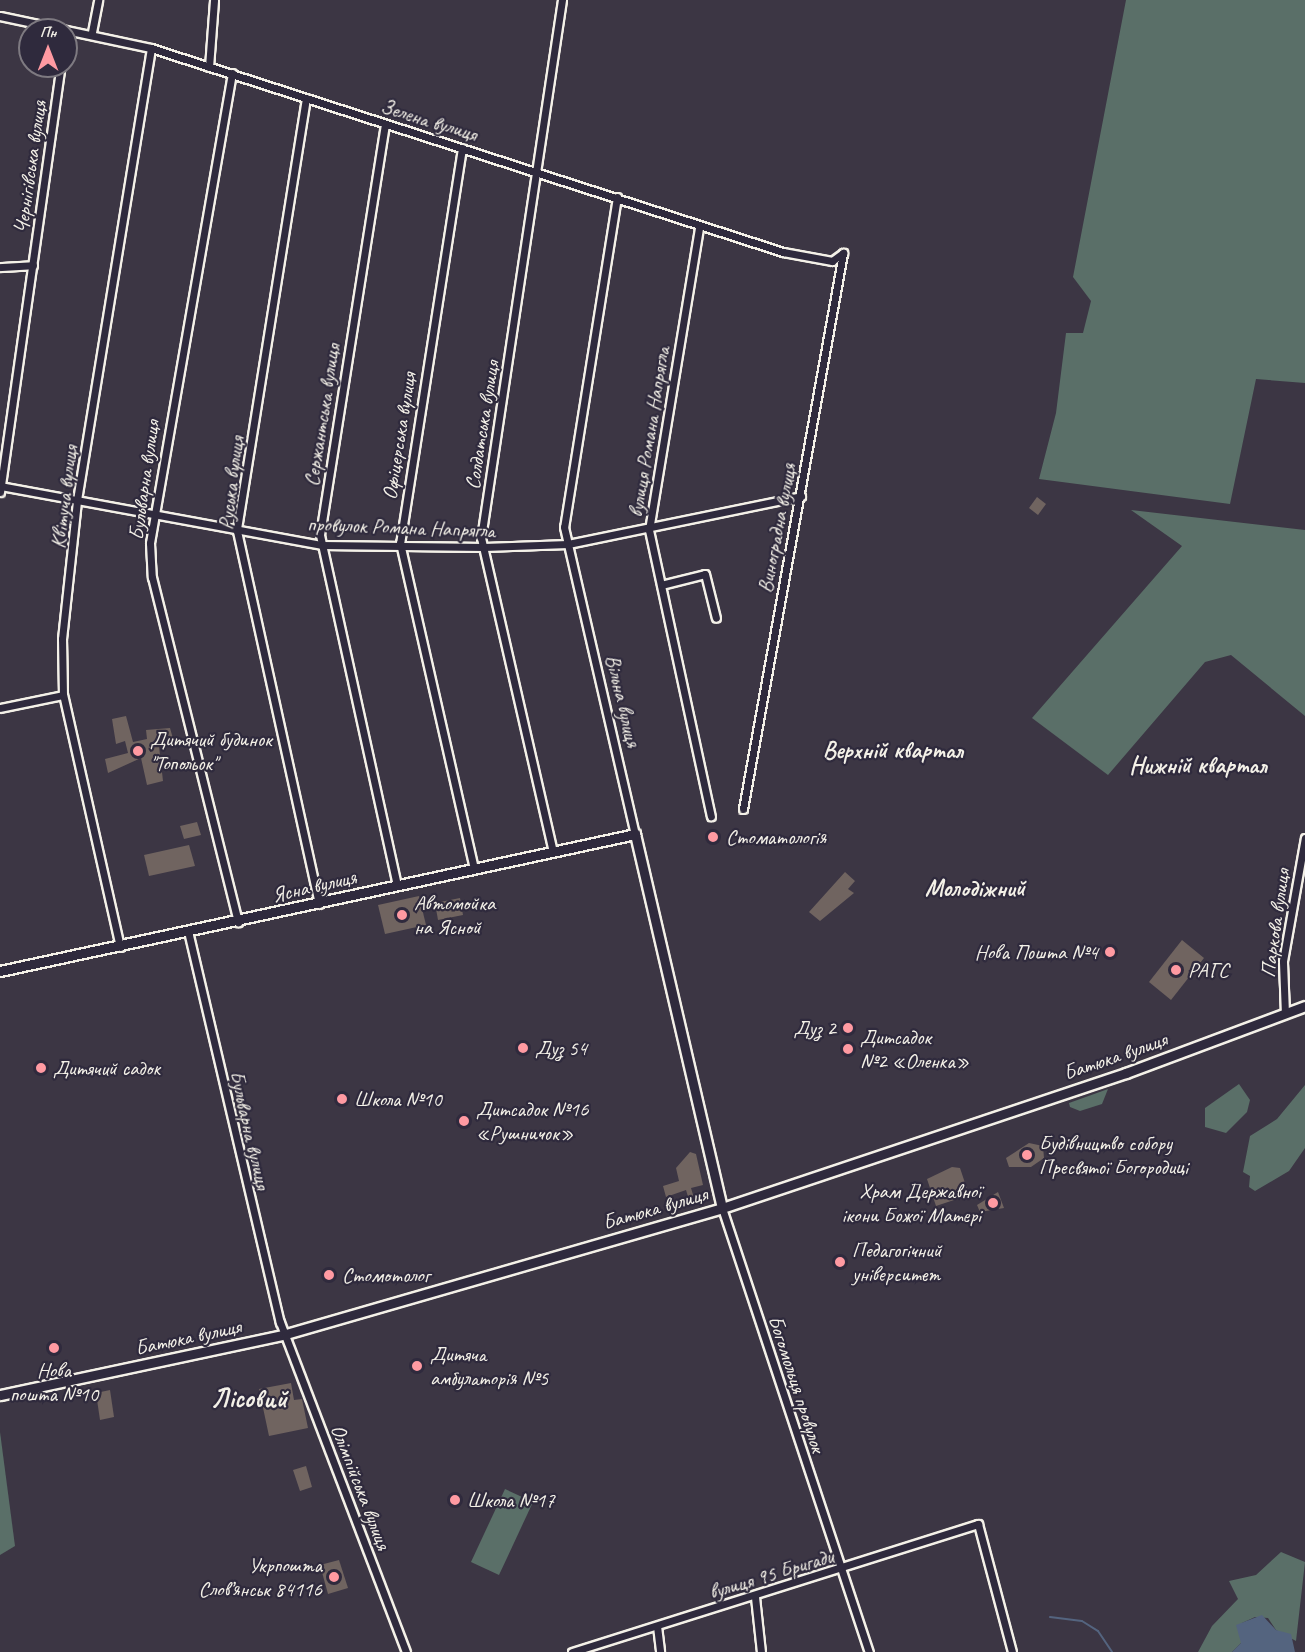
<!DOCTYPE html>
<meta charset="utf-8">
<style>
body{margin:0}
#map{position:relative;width:1305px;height:1652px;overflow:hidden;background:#3c3644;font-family:Caveat,sans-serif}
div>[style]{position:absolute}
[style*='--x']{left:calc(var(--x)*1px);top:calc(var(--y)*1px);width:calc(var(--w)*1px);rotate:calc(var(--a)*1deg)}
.green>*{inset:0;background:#5a6f68}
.water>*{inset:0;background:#54647f}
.stream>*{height:2px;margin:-1px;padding:0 1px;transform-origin:1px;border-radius:1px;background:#54647f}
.building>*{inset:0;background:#706460}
.roads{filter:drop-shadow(2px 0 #f4f1e8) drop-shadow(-2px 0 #f4f1e8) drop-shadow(0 2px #f4f1e8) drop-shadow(0 -2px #f4f1e8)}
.street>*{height:7px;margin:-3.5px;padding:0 3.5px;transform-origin:3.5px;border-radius:3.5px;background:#2f2a3d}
.secondary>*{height:9px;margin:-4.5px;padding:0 4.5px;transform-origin:4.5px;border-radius:4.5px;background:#2f2a3d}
.dots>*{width:16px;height:16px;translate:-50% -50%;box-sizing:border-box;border:3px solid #2f2a3d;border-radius:50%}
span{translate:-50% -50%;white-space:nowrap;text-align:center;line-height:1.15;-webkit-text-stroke:4.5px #2f2a3d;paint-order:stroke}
.street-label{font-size:21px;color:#f4f1e8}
.poi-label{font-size:21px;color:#f4f1e8}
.left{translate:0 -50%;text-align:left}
.right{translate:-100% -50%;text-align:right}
.quarter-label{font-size:24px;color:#f4f1e8;font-weight:700}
.district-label{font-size:27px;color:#f4f1e8;font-weight:700}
.north{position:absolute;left:18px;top:18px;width:60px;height:60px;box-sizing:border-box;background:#2f2a3d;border:2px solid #7e7a81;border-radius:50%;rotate:0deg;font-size:16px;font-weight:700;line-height:24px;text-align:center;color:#f4f1e8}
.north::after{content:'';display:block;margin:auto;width:21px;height:27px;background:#ff9aa2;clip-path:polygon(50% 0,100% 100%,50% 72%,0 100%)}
</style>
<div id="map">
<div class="green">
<i style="clip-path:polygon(1126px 0,1305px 0,1305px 383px,1256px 379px,1230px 504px,1039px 479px,1056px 413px,1066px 333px,1083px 333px,1091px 301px,1073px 277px)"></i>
<i style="clip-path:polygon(1131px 510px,1305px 530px,1305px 716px,1231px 655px,1205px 662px,1108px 775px,1032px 718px,1182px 546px)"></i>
<i style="clip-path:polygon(1239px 1084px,1250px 1100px,1247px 1112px,1226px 1133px,1205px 1127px,1205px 1108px)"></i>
<i style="clip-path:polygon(1305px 1085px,1305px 1148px,1289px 1171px,1255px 1191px,1249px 1187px,1250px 1176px,1243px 1172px,1250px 1136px,1277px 1119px)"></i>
<i style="clip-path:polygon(1108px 1089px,1102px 1104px,1080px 1111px,1070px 1107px,1069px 1103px)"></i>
<i style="clip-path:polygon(0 1432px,15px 1546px,0 1555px)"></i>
<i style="clip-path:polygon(505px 1489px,533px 1502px,499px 1575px,471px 1562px)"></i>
<i style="clip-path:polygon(1281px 1552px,1305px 1562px,1296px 1641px,1276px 1630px,1268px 1618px,1255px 1617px,1242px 1623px,1241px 1643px,1232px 1652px,1198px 1652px,1212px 1626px,1238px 1599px,1229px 1581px,1256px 1575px)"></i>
</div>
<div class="water">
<i style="clip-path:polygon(1262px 1615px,1276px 1630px,1291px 1634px,1295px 1652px,1232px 1652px,1241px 1643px,1236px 1625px)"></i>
</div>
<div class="stream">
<i style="--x:1050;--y:1617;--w:32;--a:7"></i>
<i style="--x:1082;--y:1621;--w:19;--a:32"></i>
<i style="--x:1098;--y:1631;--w:25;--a:56"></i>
</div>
<div class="building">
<i style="clip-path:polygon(1037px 497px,1046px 504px,1038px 515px,1029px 508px)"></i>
<i style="clip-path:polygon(126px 716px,133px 742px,147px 739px,146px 730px,170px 728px,174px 742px,159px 746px,163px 781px,147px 785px,141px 758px,108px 773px,105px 759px,128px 753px,125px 741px,116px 744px,112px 719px)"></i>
<i style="clip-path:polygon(197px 822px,201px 835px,184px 839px,180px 826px)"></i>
<i style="clip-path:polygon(189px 845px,195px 866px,149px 876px,144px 855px)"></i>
<i style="clip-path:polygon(845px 872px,855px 881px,848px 889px,854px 893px,820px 921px,809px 912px)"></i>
<i style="clip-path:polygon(419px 896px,426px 925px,385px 934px,378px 905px)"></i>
<i style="clip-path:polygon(460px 898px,463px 915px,438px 920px,435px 903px)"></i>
<i style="clip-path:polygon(1182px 940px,1204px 958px,1171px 1000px,1149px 982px)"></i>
<i style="clip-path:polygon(1029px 1143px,1043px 1146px,1044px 1158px,1031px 1167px,1009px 1167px,1006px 1158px)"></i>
<i style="clip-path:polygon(690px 1152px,696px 1154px,703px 1185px,691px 1188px,694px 1198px,689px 1200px,686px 1190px,666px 1197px,663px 1186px,679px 1181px,676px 1168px)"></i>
<i style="clip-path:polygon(952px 1167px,960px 1168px,969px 1195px,936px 1206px,927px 1179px)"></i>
<i style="clip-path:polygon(998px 1192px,1004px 1208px,980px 1212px,977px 1205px)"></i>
<i style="clip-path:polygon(291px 1383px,294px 1400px,302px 1399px,308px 1428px,269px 1436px,259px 1389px)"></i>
<i style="clip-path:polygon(110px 1390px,114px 1417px,100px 1420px,96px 1393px)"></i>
<i style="clip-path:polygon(306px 1466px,312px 1487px,300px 1491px,293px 1470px)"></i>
<i style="clip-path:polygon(339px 1560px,348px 1588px,328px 1594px,320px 1565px)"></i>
</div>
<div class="roads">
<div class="street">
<i style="--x:0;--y:16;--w:154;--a:12"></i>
<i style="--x:151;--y:48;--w:664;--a:17.89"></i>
<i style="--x:783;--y:252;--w:50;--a:10.4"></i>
<i style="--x:832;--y:261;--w:14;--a:-36"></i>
<i style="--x:92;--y:32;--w:33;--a:-79"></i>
<i style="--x:209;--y:67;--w:67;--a:-85.7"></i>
<i style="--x:232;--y:73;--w:477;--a:99.9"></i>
<i style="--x:150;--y:543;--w:34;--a:87"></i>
<i style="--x:152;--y:577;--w:356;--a:76"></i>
<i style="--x:306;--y:98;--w:438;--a:99.1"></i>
<i style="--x:237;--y:531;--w:382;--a:77.6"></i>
<i style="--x:385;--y:124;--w:416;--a:99"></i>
<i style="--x:320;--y:535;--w:358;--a:77.6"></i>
<i style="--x:462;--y:148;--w:400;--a:98.9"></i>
<i style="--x:400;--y:543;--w:334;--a:77.2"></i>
<i style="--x:617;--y:197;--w:334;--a:99.1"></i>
<i style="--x:564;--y:527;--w:315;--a:77"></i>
<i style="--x:699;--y:228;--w:306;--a:99.4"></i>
<i style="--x:649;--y:530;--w:293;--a:77.8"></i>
<i style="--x:0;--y:267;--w:33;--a:-3"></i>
<i style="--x:0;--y:486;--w:327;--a:10.4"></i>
<i style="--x:322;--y:545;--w:162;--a:0.7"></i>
<i style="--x:484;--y:547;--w:84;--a:-2"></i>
<i style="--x:568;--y:544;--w:238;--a:-11.6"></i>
<i style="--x:0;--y:492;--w:430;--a:-81.9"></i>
<i style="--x:661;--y:585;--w:45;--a:-14"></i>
<i style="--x:705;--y:574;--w:45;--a:76"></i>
<i style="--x:0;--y:708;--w:64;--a:-11.7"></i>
<i style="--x:743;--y:809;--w:565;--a:-79.8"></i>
<i style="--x:553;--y:852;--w:322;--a:-102.9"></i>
<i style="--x:481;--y:538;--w:544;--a:-81.44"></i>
<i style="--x:188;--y:931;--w:402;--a:76.8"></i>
<i style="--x:280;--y:1322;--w:353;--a:69.1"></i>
<i style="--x:120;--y:947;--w:258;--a:-102.7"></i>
<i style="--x:63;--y:695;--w:56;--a:-91"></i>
<i style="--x:62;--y:639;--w:140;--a:-83.8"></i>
<i style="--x:77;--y:500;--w:458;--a:-80.7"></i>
<i style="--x:1285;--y:1014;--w:53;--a:-92.2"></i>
<i style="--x:1283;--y:961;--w:125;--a:-79.9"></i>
<i style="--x:722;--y:1208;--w:468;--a:71.7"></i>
<i style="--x:755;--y:1597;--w:55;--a:83.8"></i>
<i style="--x:657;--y:1626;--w:26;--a:83"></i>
<i style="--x:572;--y:1652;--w:426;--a:-17.5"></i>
<i style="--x:978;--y:1524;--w:132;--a:75.1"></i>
</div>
<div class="secondary">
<i style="--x:0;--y:971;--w:650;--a:-12.17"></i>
<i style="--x:635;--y:834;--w:384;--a:76.9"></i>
<i style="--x:0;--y:1395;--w:292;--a:-12"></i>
<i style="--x:286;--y:1334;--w:454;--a:-16.1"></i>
<i style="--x:722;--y:1208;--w:426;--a:-18.5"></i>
<i style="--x:1126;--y:1073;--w:191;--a:-20.5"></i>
</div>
</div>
<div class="dots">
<i style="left:138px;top:751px;background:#ff9aa2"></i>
<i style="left:713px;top:837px;background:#ff9aa2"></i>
<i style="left:402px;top:915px;background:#ff9aa2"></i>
<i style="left:1110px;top:952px;background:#ff9aa2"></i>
<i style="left:1176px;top:970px;background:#ff9aa2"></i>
<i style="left:848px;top:1028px;background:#ff9aa2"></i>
<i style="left:523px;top:1048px;background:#ff9aa2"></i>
<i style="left:848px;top:1049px;background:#ff9aa2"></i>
<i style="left:41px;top:1068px;background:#ff9aa2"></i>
<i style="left:342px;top:1099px;background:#ff9aa2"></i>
<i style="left:464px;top:1121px;background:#ff9aa2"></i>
<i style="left:1027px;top:1155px;background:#ff9aa2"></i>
<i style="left:993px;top:1203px;background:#ff9aa2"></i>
<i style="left:840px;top:1262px;background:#ff9aa2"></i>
<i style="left:329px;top:1275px;background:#ff9aa2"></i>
<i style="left:54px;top:1348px;background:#ff9aa2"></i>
<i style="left:417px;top:1366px;background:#ff9aa2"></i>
<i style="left:455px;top:1500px;background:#ff9aa2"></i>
<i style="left:334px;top:1577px;background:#ff9aa2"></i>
</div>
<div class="street-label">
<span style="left:429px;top:120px;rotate:17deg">Зелена вулиця</span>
<span style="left:30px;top:167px;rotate:-82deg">Чернігівська вулиця</span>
<span style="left:322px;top:415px;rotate:-81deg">Сержантська вулиця</span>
<span style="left:482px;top:425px;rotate:-81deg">Солдатська вулиця</span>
<span style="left:649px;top:432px;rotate:-81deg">вулиця Романа Напрягла</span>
<span style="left:399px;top:436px;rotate:-81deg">Офіцерська вулиця</span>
<span style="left:144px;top:480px;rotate:-82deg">Бульварна вулиця</span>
<span style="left:231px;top:483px;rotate:-83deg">Руська вулиця</span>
<span style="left:64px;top:497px;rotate:-83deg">Квітуча вулиця</span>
<span style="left:401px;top:527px;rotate:2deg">провулок Романа Напрягла</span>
<span style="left:777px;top:528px;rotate:-79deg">Виноградна вулиця</span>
<span style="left:623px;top:701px;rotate:77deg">Вільна вулиця</span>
<span style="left:314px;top:886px;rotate:-13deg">Ясна вулиця</span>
<span style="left:1275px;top:923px;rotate:-82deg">Паркова вулиця</span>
<span style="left:1115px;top:1056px;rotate:-19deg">Батюка вулиця</span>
<span style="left:250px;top:1130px;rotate:77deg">Бульварна вулиця</span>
<span style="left:655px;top:1208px;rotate:-16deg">Батюка вулиця</span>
<span style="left:188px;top:1337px;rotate:-12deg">Батюка вулиця</span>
<span style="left:797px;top:1384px;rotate:72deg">Богомольця провулок</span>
<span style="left:361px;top:1487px;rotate:69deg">Олімпійська вулиця</span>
<span style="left:771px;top:1574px;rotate:-17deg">вулиця 95 Бригади</span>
</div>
<div class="poi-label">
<span class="left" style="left:150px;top:751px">Дитячий будинок<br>"Топольок"</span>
<span class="left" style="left:726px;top:837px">Стоматологія</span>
<span class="left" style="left:414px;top:915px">Автомойка<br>на Ясной</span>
<span class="right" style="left:1098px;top:952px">Нова Пошта №4</span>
<span class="left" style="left:1188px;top:970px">РАГС</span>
<span class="right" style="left:836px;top:1028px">Дуз 2</span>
<span class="left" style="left:860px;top:1049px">Дитсадок<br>№2 «Оленка»</span>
<span class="left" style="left:535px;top:1048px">Дуз 54</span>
<span class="left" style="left:53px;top:1068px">Дитячий садок</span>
<span class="left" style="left:354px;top:1099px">Школа №10</span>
<span class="left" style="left:476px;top:1121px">Дитсадок №16<br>«Рушничок»</span>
<span class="left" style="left:1039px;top:1155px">Будівництво собору<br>Пресвятої Богородиці</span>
<span class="right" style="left:981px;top:1203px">Храм Державної<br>ікони Божої Матері</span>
<span class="left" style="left:852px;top:1262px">Педагогічний<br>університет</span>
<span class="left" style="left:342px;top:1275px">Стомотолог</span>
<span class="left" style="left:430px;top:1366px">Дитяча<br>амбулаторія №5</span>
<span style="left:54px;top:1382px">Нова<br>пошта №10</span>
<span class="left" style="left:467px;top:1500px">Школа №17</span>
<span class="right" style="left:322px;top:1577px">Укрпошта<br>Слов’янськ 84116</span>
</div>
<div class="quarter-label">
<span style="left:893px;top:751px">Верхній квартал</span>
<span style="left:1198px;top:766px">Нижній квартал</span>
<span style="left:975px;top:889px">Молодіжний</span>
</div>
<div class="district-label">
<span style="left:249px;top:1399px">Лісовий</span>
</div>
<div class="north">Пн</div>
</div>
